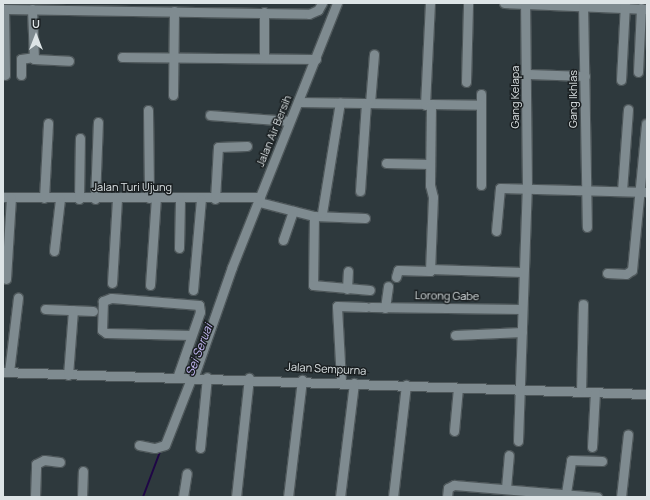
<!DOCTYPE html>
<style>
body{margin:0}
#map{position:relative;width:650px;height:500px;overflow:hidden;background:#2e393d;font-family:Manrope,sans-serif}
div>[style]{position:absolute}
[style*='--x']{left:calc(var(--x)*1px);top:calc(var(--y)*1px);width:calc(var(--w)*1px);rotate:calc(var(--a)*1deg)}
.stream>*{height:2px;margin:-1px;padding:0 1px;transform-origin:1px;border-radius:1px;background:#1f0646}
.roads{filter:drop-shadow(1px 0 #4e575a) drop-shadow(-1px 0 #4e575a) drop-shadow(0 1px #4e575a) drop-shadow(0 -1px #4e575a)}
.minor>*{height:9px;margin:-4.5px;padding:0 4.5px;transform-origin:4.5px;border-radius:4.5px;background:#7f8b90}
span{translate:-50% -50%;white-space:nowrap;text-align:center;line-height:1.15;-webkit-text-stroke:3px #1a1f21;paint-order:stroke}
.street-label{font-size:11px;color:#dde4e6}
.water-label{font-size:12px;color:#c3b8f4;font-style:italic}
.frame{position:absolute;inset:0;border:4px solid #dde4e6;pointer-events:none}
.north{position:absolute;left:16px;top:16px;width:40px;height:40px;-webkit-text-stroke:3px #1a1f21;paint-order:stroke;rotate:0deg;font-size:11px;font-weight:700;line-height:16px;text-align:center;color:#dde4e6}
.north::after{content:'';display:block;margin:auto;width:14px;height:18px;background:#dde4e6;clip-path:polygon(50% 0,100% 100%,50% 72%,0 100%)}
</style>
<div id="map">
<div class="stream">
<i style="--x:189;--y:374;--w:48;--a:-69.3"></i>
<i style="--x:143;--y:497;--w:51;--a:-69.4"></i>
</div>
<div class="roads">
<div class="minor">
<i style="--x:504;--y:3;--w:143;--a:2.4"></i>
<i style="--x:583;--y:3;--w:224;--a:89"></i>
<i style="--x:3;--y:9;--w:306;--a:0.9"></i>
<i style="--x:309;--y:14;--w:10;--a:-24"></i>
<i style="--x:318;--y:10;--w:8;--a:-60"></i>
<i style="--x:4;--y:9;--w:66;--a:89.1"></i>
<i style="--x:32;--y:9;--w:50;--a:87.7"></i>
<i style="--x:34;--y:59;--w:35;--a:3"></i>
<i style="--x:122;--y:57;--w:194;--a:0.6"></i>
<i style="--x:264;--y:58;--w:46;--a:-90"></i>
<i style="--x:638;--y:72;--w:64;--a:-87.3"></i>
<i style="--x:528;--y:74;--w:57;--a:2"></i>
<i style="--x:21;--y:75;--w:16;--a:-90"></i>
<i style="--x:21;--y:59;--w:12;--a:-9"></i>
<i style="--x:621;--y:80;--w:77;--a:-87"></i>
<i style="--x:466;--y:82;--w:79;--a:-88.5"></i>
<i style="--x:481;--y:94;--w:91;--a:90"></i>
<i style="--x:173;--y:95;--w:84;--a:-89.3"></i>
<i style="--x:298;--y:102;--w:183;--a:0.9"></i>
<i style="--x:370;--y:103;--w:49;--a:-85.3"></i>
<i style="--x:425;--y:105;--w:102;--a:-87.2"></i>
<i style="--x:148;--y:110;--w:88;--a:89.3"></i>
<i style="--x:210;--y:115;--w:79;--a:4.3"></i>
<i style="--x:386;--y:163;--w:44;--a:1.3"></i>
<i style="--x:360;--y:191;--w:88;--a:-86.1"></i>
<i style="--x:622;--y:191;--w:82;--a:-85.8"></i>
<i style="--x:3;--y:197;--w:257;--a:0"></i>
<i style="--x:44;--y:198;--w:75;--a:-86.9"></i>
<i style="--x:79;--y:199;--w:61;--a:-89.1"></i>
<i style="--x:95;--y:199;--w:77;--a:-87.8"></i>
<i style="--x:215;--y:199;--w:52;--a:-86.7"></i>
<i style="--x:218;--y:147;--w:29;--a:-2"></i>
<i style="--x:259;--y:202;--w:57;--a:14.3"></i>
<i style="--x:314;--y:216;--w:51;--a:2.2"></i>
<i style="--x:322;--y:213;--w:112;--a:-80.8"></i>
<i style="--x:314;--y:216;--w:69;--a:90.8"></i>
<i style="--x:313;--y:285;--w:57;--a:5"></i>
<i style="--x:496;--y:231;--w:43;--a:-84.7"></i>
<i style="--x:500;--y:188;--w:147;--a:1.6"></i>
<i style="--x:283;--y:240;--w:31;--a:-71"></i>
<i style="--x:179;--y:248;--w:49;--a:-88.8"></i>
<i style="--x:54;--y:251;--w:52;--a:-83.4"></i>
<i style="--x:430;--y:269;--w:93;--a:1.8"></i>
<i style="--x:607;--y:273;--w:19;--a:3"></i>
<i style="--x:626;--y:274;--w:7;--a:-34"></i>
<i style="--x:632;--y:270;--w:147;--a:-84.5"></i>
<i style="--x:396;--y:277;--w:7;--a:-74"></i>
<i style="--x:398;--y:270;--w:32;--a:2"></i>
<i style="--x:430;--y:271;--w:74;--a:-87.7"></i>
<i style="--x:433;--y:197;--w:12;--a:-104"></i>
<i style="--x:430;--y:185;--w:80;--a:-89.3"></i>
<i style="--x:6;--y:279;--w:81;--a:-86.5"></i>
<i style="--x:112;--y:283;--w:84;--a:-86.6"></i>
<i style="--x:150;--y:285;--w:87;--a:-86.1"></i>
<i style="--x:347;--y:289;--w:18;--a:-87"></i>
<i style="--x:193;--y:290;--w:91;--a:-85"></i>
<i style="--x:371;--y:307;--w:151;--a:0.8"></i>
<i style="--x:385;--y:308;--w:22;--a:-82"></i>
<i style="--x:45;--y:309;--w:48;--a:2.4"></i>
<i style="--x:455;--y:335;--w:67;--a:-2.6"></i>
<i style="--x:3;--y:372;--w:644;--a:1.96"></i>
<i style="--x:9;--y:372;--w:75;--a:-83.1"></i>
<i style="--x:68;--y:375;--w:65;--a:-85.6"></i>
<i style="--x:178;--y:375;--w:67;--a:-70.8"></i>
<i style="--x:200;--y:312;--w:7;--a:-98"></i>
<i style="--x:199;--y:305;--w:88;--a:-175.5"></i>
<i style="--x:111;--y:298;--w:9;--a:159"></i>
<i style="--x:103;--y:301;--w:29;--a:92"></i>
<i style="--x:102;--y:330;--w:5;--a:37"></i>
<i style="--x:106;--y:333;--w:85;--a:1.3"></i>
<i style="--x:194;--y:376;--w:115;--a:-70.8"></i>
<i style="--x:232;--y:267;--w:284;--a:-68.3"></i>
<i style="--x:341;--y:381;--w:75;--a:-93.1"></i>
<i style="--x:337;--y:306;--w:29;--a:2"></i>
<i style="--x:581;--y:392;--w:88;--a:-88.7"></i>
<i style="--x:454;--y:431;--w:43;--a:-84.7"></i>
<i style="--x:518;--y:441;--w:252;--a:-88"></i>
<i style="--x:527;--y:189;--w:185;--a:-90.6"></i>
<i style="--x:139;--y:445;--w:16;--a:11"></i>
<i style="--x:155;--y:448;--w:10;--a:-17"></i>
<i style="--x:165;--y:445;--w:74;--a:-68.6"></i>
<i style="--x:592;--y:447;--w:55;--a:-86.9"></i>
<i style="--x:200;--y:448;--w:71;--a:-84.4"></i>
<i style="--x:506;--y:488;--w:33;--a:-85"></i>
<i style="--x:566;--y:493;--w:33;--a:-81"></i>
<i style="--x:571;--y:460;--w:31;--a:2"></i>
<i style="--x:35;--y:497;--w:33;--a:-88"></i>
<i style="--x:36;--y:464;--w:9;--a:-27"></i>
<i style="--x:44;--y:460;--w:16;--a:7"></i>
<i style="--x:82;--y:497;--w:26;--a:-88"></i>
<i style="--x:183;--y:497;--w:24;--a:-81"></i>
<i style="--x:236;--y:497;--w:120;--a:-83.8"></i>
<i style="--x:288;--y:497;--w:118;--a:-83.2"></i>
<i style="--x:340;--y:497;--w:115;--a:-83"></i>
<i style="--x:393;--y:497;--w:113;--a:-83.4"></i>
<i style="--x:447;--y:497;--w:9;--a:-84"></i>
<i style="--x:448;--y:488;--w:7;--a:-27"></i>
<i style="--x:454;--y:485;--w:144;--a:4.8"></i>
<i style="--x:621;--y:497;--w:63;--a:-83.7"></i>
</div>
</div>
<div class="street-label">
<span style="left:515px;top:97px;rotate:-90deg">Gang Kelapa</span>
<span style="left:573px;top:99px;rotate:-90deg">Gang Ikhlas</span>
<span style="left:274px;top:131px;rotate:-68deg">Jalan Air Bersih</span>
<span style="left:132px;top:187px">Jalan Turi Ujung</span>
<span style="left:447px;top:296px;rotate:1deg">Lorong Gabe</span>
<span style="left:326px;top:369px;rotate:3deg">Jalan Sempurna</span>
</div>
<div class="water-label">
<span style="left:199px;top:350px;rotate:-69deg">Sei Seruai</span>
</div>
<div class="frame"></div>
<div class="north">U</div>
</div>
